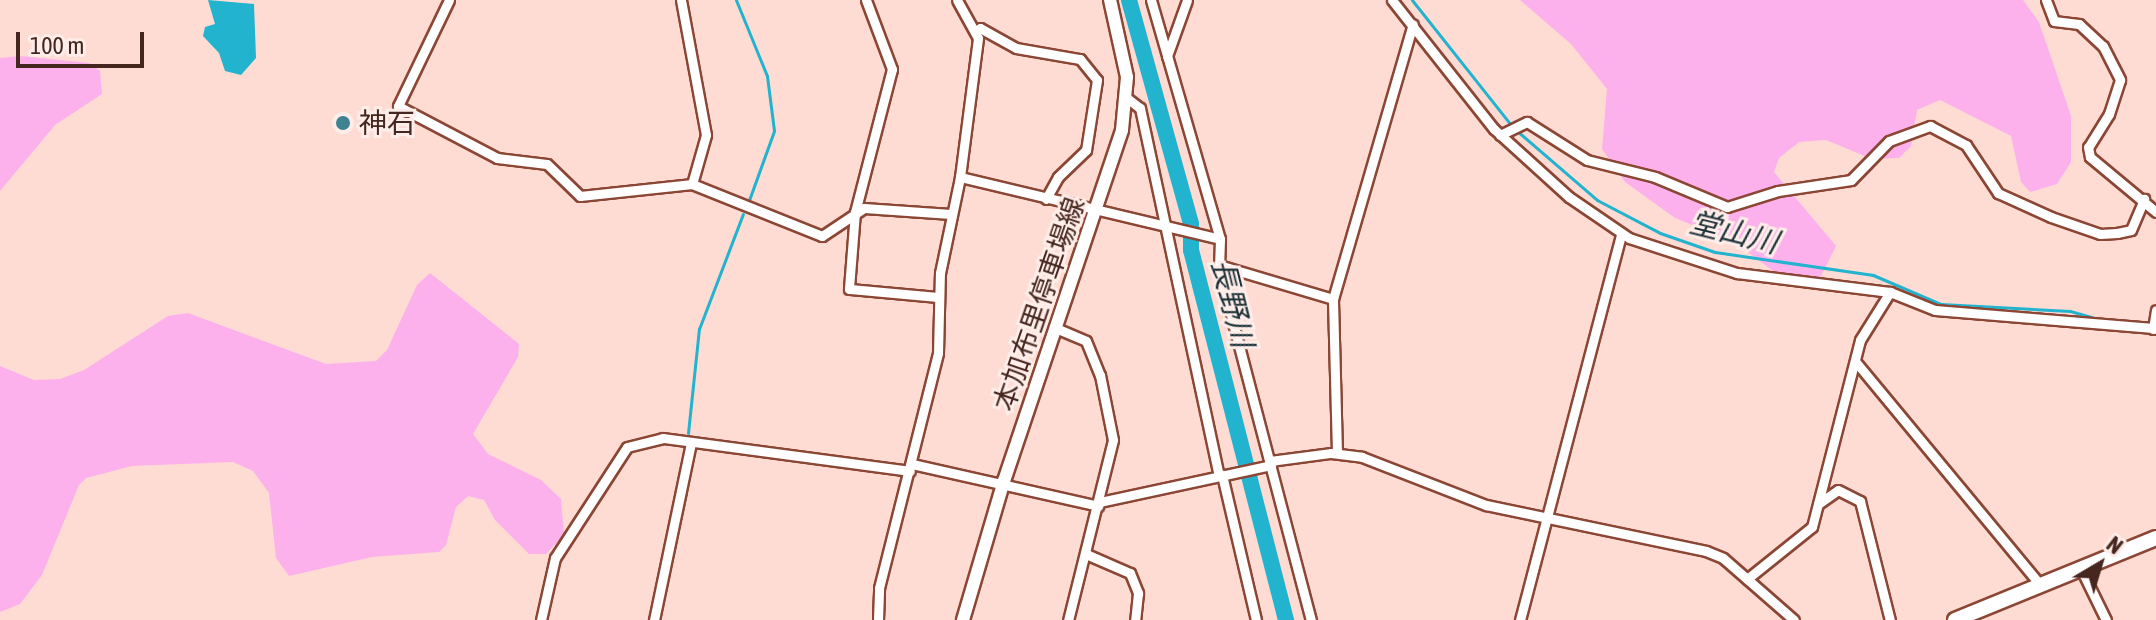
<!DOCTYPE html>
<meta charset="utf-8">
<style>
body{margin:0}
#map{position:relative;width:2156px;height:620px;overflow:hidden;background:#fedcd3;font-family:"Asap Condensed","Noto Sans JP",sans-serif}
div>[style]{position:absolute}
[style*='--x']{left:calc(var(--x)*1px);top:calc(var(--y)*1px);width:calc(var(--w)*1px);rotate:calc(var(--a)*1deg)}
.green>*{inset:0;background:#fdb1ec}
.water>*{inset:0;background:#22b3cf}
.stream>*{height:3px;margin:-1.5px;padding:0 1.5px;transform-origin:1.5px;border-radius:1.5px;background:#22b3cf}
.river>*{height:16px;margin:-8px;padding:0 8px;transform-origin:8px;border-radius:8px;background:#22b3cf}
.roads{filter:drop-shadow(2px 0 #8b4634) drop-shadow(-2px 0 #8b4634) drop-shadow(0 2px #8b4634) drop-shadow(0 -2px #8b4634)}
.street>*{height:9px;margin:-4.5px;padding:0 4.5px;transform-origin:4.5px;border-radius:4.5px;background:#fff}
.secondary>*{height:12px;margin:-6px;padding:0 6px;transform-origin:6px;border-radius:6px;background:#fff}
.primary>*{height:14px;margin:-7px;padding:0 7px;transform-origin:7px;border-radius:7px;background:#fff}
.dots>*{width:22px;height:22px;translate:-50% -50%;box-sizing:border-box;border:4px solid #ffede9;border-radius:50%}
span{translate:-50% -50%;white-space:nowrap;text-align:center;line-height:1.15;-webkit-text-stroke:6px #ffede9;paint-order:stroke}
.poi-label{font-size:28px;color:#46271f}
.left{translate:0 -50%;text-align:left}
.street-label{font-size:28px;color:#46271f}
.water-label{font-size:30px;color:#1b3137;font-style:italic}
.north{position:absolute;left:2060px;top:524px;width:80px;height:80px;-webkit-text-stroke:6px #ffede9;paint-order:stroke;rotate:38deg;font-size:22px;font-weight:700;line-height:32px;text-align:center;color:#46271f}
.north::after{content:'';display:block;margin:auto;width:28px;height:36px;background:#46271f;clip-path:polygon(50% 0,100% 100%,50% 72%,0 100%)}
.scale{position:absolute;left:16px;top:32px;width:128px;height:36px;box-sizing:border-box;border:4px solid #46271f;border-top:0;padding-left:10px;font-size:24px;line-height:28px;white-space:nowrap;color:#46271f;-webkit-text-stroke:6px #ffede9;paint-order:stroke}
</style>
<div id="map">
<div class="green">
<i style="clip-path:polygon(1520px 0,2023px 0,2039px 22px,2071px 116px,2071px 162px,2057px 184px,2030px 192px,2021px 182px,2011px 136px,1940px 100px,1917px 110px,1911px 146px,1899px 158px,1872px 159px,1826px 140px,1799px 142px,1779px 158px,1774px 172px,1836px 246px,1820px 278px,1795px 287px,1734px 242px,1675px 218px,1625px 182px,1602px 149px,1607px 89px,1571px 44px)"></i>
<i style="clip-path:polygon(20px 56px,89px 63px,100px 71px,102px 94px,55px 125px,0 191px,0 58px)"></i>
<i style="clip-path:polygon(430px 273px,519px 344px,518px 357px,473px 434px,488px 454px,541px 480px,561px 499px,564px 535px,546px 554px,529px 554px,495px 520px,484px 500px,468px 496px,456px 507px,446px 545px,439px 552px,372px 557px,289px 576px,276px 558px,269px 493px,253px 471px,233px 462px,132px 466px,86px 478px,79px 485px,42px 575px,20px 604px,0 612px,0 366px,34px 380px,60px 379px,84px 370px,168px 316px,188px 313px,326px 364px,376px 361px,387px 350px,417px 285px)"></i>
</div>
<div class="water">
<i style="clip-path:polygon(208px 0,254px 4px,256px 58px,241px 75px,225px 71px,219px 53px,203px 36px,205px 27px,215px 24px)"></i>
</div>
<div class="stream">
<i style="--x:736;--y:0;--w:82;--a:67.8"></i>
<i style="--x:767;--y:76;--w:55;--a:82.7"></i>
<i style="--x:774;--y:131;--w:73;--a:109.9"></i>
<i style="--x:1412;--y:0;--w:159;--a:51.6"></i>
<i style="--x:1516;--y:130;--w:107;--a:40.8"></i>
<i style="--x:1597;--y:200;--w:71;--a:27.6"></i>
<i style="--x:1660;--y:233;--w:58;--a:19.1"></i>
<i style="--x:1715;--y:252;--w:160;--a:8.3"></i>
<i style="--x:1873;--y:275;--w:74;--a:23.1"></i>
<i style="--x:1941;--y:304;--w:129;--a:3.1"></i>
<i style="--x:2070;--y:311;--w:29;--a:16"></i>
<i style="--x:688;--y:433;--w:105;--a:-84"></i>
<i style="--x:699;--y:329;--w:123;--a:-69.1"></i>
<i style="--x:665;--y:589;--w:98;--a:-77.7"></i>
</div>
<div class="river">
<i style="--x:1129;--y:0;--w:232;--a:74.5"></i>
<i style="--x:1191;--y:224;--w:26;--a:90"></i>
<i style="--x:1191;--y:250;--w:382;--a:75.6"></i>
</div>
<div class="roads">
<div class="street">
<i style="--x:449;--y:0;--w:118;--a:115.7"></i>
<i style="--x:398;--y:106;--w:112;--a:27.7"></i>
<i style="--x:497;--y:158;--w:50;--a:6.8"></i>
<i style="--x:547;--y:164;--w:46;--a:44.1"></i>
<i style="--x:580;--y:196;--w:113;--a:-6.1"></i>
<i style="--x:692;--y:184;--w:140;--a:21.8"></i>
<i style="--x:822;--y:236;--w:50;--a:-33.7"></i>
<i style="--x:864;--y:208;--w:87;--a:3.9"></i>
<i style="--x:681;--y:0;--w:137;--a:79.5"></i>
<i style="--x:706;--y:135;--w:51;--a:105.9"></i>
<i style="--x:866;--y:0;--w:74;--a:69.4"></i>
<i style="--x:892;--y:69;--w:148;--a:104.5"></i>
<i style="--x:855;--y:212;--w:77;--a:94.5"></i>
<i style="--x:849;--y:289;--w:90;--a:5.1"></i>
<i style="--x:1151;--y:0;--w:249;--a:73.9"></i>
<i style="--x:1220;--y:239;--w:26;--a:92"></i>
<i style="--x:1219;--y:265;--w:60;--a:76.4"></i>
<i style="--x:1233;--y:323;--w:307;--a:75.3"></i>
<i style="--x:1392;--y:0;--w:164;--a:51.7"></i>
<i style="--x:1494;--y:129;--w:101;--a:42.2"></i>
<i style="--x:1569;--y:197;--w:73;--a:34.3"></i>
<i style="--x:1629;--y:238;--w:114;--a:18"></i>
<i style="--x:1737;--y:273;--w:154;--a:7.1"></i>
<i style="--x:1890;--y:292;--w:48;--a:21.8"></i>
<i style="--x:1935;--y:310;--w:222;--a:4.7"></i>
<i style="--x:2046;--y:0;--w:22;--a:69"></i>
<i style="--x:2054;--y:21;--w:25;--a:7"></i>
<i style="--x:2079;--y:24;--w:33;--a:43"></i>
<i style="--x:2103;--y:46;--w:38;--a:63"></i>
<i style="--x:2120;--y:80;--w:36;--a:108"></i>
<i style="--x:2109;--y:114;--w:39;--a:122"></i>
<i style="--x:2088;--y:147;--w:10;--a:79"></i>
<i style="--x:2090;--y:157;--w:86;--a:39.8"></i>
<i style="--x:976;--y:31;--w:5;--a:-37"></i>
<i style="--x:980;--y:28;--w:41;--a:29.1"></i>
<i style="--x:1016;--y:48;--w:65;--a:9.8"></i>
<i style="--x:1080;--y:59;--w:27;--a:51"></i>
<i style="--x:1097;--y:80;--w:71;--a:98.9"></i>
<i style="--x:1086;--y:150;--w:39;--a:136"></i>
<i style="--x:1058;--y:177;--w:25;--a:119"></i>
<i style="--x:1167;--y:56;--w:59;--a:-70.3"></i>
<i style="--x:1127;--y:98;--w:16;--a:38"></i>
<i style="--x:1140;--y:108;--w:376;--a:77.9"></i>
<i style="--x:1500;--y:135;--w:30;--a:-26"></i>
<i style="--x:1527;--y:122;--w:71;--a:32.3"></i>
<i style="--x:1587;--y:160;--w:70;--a:14"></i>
<i style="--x:1655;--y:177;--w:78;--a:22.6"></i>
<i style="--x:1727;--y:207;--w:53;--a:-17.4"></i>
<i style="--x:1778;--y:191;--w:74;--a:-8.6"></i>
<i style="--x:1851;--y:180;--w:54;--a:-45.7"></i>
<i style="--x:1889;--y:141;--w:44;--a:-20.1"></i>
<i style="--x:1930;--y:126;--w:41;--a:27.8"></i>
<i style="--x:1966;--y:145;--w:58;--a:56.3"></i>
<i style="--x:1998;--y:193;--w:58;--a:24.4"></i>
<i style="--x:2051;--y:217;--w:52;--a:19.1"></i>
<i style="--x:2100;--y:234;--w:17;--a:-3"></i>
<i style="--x:2117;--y:233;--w:14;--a:-12"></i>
<i style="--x:2131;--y:230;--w:34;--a:-67"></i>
<i style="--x:960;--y:177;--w:267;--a:13.4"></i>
<i style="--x:1219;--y:265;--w:119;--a:16.6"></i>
<i style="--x:1058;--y:329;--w:30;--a:23"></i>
<i style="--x:1086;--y:341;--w:37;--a:68"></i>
<i style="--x:1100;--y:375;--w:66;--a:78.7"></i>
<i style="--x:1113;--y:440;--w:186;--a:104"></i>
<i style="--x:2153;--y:329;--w:19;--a:-81"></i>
<i style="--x:1855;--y:361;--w:292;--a:50.4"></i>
<i style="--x:1337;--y:453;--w:154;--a:-91.5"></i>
<i style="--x:1333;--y:299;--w:286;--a:-73.8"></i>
<i style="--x:1270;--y:461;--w:62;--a:-7.5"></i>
<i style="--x:1331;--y:453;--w:31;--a:7"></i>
<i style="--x:1362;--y:457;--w:133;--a:21.2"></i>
<i style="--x:1486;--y:505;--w:225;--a:11.8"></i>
<i style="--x:1706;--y:551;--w:18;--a:22"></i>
<i style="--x:1723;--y:558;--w:94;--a:41.1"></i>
<i style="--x:912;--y:464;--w:191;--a:12.7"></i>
<i style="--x:1222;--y:475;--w:149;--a:76.8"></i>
<i style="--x:1100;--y:502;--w:175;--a:-12.2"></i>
<i style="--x:1818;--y:504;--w:24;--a:-35"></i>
<i style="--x:1838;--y:490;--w:25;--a:27"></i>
<i style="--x:1860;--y:501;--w:123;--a:75.9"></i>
<i style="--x:1086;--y:554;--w:48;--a:23.4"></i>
<i style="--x:1130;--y:573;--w:22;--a:68"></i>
<i style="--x:1138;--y:593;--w:27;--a:96"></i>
<i style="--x:2081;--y:569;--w:57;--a:63.9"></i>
<i style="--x:1747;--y:579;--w:83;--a:-38.7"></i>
<i style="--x:1812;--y:527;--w:193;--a:-75.6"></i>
<i style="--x:1860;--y:340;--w:57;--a:-58"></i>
<i style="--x:541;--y:620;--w:64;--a:-77.3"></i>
<i style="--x:555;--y:558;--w:132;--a:-57"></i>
<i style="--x:627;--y:447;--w:37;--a:-14"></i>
<i style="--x:663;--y:438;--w:249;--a:7.6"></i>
<i style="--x:654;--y:620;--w:181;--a:-78.2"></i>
<i style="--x:878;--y:620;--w:32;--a:-88"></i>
<i style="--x:879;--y:588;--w:242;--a:-75.9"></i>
<i style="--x:938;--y:353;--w:80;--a:-88.6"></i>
<i style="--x:940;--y:273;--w:98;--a:-78.2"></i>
<i style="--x:960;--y:177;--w:140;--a:-82.6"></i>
<i style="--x:978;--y:38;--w:43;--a:-118.9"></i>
<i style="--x:1520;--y:620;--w:399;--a:-75.3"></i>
</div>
<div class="secondary">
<i style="--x:963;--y:620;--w:145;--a:-73.6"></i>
<i style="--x:1004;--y:481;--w:370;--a:-71.4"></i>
<i style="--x:1122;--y:130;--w:53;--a:-84.6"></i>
<i style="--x:1127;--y:77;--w:79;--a:-102.4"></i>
</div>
<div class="primary">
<i style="--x:1955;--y:620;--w:217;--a:-22.2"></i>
</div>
</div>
<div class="dots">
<i style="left:343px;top:123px;background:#3f8292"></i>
</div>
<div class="poi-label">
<span class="left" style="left:359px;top:123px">神石</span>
</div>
<div class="street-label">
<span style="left:1039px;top:304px;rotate:-71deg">本加布里停車場線</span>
</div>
<div class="water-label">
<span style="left:1734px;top:232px;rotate:14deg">堂山川</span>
<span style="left:1233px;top:303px;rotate:76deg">長野川</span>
</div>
<div class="north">N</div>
<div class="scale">100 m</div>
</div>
